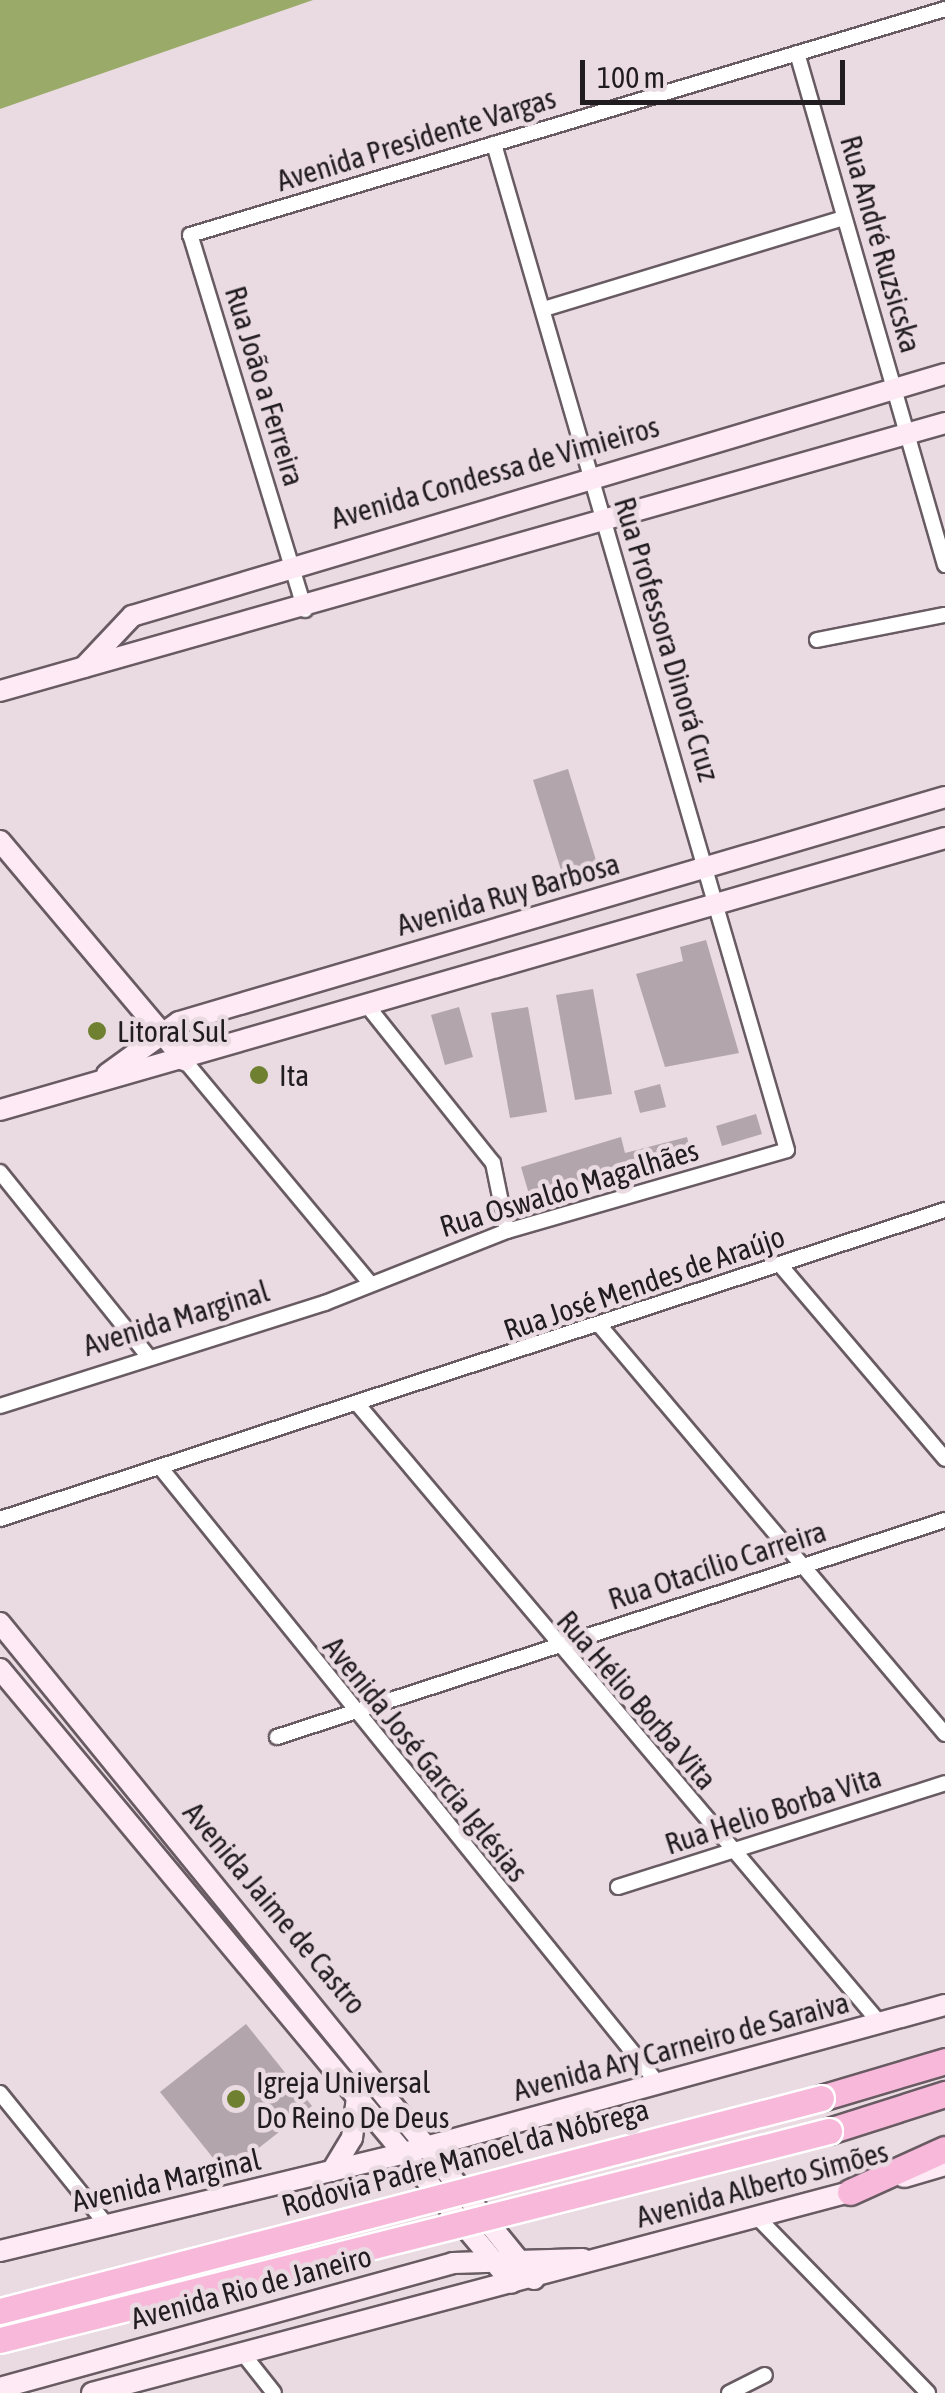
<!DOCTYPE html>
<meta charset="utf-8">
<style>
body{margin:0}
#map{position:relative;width:945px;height:2393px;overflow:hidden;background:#eadae2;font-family:"Asap Condensed",sans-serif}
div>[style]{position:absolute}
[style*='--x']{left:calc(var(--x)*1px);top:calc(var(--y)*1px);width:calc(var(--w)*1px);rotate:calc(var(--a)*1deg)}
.water>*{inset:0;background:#9aab69}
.building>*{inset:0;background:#b3a5ac}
.roads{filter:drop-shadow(2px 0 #685b62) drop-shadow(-2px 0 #685b62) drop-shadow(0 2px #685b62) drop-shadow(0 -2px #685b62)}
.street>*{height:14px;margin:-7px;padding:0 7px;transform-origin:7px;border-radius:7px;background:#fff}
.secondary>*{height:20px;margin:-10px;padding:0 10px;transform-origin:10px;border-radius:10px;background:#fdeaf4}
.highway>*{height:25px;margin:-12.5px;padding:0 12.5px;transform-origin:12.5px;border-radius:12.5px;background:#f8b8da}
.bridges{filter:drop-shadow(2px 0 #fff) drop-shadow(-2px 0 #fff) drop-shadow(0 2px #fff) drop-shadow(0 -2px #fff)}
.highway-bridge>*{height:25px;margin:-12.5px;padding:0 12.5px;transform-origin:12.5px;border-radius:12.5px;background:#f8b8da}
.dots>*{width:28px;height:28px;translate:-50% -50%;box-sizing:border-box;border:5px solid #eadae2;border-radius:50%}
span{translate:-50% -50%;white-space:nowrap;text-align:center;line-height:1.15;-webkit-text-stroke:9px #eadae2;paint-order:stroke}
.street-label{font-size:30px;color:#211c1f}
.poi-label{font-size:30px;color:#211c1f}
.left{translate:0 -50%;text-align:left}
.scale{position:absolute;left:580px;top:60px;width:265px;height:45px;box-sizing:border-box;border:5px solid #211c1f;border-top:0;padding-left:12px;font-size:30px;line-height:35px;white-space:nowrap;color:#211c1f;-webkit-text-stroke:8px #eadae2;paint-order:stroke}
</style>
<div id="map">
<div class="water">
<i style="clip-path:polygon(0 0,313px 0,0 109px)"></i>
</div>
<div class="building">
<i style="clip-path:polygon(568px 769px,599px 870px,564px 880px,533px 780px)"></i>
<i style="clip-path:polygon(706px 940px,739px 1053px,665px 1067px,636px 974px,683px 961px,680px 947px)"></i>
<i style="clip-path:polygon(593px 989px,612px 1094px,575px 1100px,556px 995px)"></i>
<i style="clip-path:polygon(459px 1007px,473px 1057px,445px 1065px,431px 1015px)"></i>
<i style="clip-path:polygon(528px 1007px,547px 1112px,510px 1118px,491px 1013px)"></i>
<i style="clip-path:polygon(660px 1084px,666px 1107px,640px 1113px,634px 1091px)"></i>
<i style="clip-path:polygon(756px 1114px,762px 1134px,722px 1146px,716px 1126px)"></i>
<i style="clip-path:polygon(621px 1137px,625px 1153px,687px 1137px,690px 1150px,531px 1201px,521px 1167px)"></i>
<i style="clip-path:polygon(246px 2024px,312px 2106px,226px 2174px,160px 2092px)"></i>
</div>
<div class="roads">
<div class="street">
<i style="--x:797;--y:53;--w:533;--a:73.88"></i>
<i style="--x:544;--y:309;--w:313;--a:-16.9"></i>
<i style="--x:305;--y:610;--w:392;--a:-107"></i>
<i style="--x:190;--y:235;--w:788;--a:-16.66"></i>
<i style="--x:817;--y:640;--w:130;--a:-11.1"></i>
<i style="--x:366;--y:1004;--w:203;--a:51.4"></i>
<i style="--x:493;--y:1163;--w:69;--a:78.4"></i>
<i style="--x:185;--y:1061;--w:286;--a:50.2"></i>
<i style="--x:0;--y:1172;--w:235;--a:51.2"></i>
<i style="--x:781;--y:1266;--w:253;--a:49.6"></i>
<i style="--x:601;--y:1327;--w:533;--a:49.8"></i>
<i style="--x:0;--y:1406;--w:341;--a:-17.6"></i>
<i style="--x:325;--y:1303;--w:196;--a:-21.6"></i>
<i style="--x:507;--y:1231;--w:291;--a:-16.1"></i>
<i style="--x:787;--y:1150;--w:1048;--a:-106.24"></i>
<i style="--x:360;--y:1407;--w:805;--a:49.84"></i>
<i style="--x:160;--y:1467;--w:789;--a:51.07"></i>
<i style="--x:0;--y:1519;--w:994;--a:-18.11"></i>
<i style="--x:277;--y:1737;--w:702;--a:-18"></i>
<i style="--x:618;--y:1887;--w:343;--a:-17.6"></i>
<i style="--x:0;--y:2093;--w:169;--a:51"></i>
<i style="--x:758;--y:2218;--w:244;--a:45.8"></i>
<i style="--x:244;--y:2355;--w:48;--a:51.7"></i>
<i style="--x:729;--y:2393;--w:40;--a:-26.6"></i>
</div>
<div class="secondary">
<i style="--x:84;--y:667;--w:70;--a:-46.7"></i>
<i style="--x:132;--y:616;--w:848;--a:-16.58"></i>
<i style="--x:0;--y:691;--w:982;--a:-15.83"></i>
<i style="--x:0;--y:841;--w:287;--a:49.9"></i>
<i style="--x:107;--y:1074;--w:89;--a:-35.8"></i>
<i style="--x:179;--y:1022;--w:798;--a:-16.37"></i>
<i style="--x:0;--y:1110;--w:983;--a:-16.06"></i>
<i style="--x:0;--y:1623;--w:846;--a:50.85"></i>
<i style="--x:0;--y:1669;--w:799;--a:50.18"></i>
<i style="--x:332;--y:2171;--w:39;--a:-59"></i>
<i style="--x:352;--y:2138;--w:41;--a:-83"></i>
<i style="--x:904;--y:2177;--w:43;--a:-16.3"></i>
<i style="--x:0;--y:2251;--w:416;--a:-13.6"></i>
<i style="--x:404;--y:2153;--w:561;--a:-15.3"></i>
<i style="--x:0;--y:2388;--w:470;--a:-15.4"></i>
<i style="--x:453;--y:2263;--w:130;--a:-1.8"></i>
<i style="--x:92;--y:2393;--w:796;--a:-14.86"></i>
</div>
<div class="highway">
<i style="--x:821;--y:2098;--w:129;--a:-16.6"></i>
<i style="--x:829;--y:2131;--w:122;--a:-17.7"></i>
<i style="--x:850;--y:2192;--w:104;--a:-24.4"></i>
</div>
</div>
<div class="bridges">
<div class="highway-bridge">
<i style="--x:0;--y:2311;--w:848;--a:-14.54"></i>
<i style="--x:0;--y:2340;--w:855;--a:-14.15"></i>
</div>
</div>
<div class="dots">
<i style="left:97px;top:1031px;background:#6f8131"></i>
<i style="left:259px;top:1075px;background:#6f8131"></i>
<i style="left:236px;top:2099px;background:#6f8131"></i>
</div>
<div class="street-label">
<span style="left:416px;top:139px;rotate:-17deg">Avenida Presidente Vargas</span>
<span style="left:881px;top:244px;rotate:74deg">Rua André Ruzsicska</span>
<span style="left:265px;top:386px;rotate:73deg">Rua João a Ferreira</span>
<span style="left:495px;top:472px;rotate:-16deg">Avenida Condessa de Vimieiros</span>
<span style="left:667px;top:639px;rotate:73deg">Rua Professora Dinorá Cruz</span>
<span style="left:508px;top:894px;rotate:-16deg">Avenida Ruy Barbosa</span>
<span style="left:569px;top:1188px;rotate:-17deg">Rua Oswaldo Magalhães</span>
<span style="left:644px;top:1283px;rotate:-19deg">Rua José Mendes de Araújo</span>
<span style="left:176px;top:1318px;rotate:-17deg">Avenida Marginal</span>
<span style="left:717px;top:1565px;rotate:-18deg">Rua Otacílio Carreira</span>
<span style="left:637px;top:1700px;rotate:49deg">Rua Hélio Borba Vita</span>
<span style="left:426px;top:1759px;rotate:51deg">Avenida José Garcia Iglésias</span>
<span style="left:773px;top:1810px;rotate:-18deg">Rua Helio Borba Vita</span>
<span style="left:275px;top:1908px;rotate:50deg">Avenida Jaime de Castro</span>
<span style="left:681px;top:2046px;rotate:-15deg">Avenida Ary Carneiro de Saraiva</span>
<span style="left:465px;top:2157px;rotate:-15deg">Rodovia Padre Manoel da Nóbrega</span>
<span style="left:166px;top:2180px;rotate:-13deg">Avenida Marginal</span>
<span style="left:762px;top:2184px;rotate:-15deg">Avenida Alberto Simões</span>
<span style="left:251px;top:2287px;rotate:-15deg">Avenida Rio de Janeiro</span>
</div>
<div class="poi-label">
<span class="left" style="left:117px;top:1031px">Litoral Sul</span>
<span class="left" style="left:279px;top:1075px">Ita</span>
<span class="left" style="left:256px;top:2099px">Igreja Universal<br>Do Reino De Deus</span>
</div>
<div class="scale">100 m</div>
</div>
